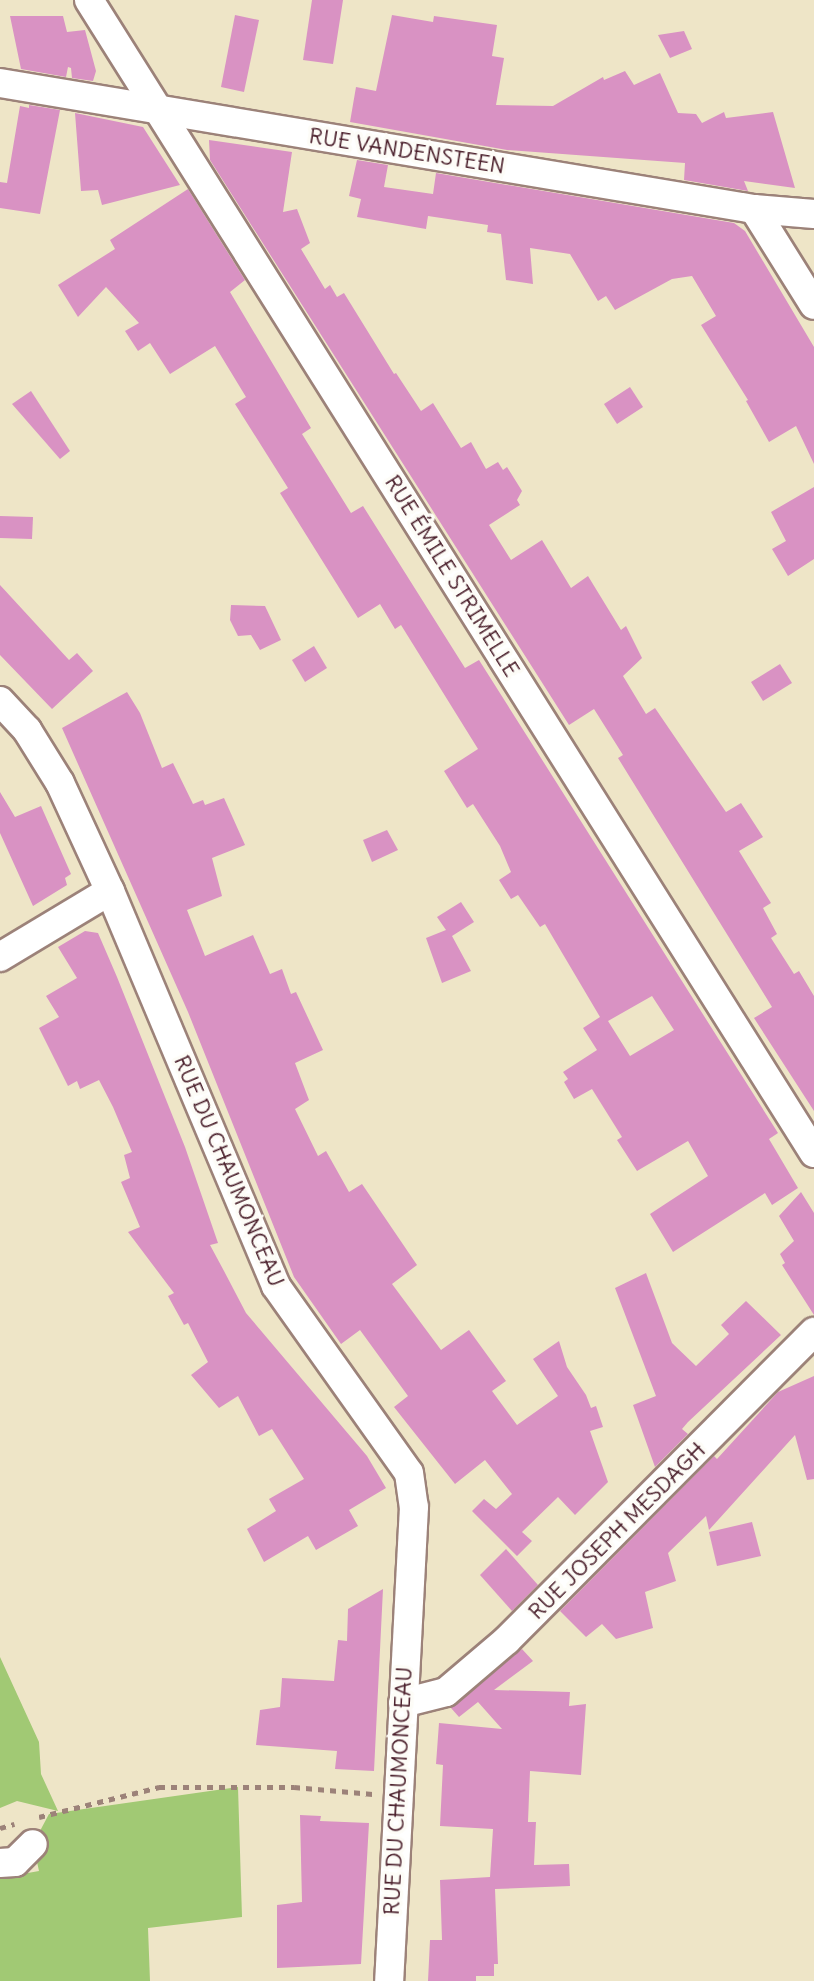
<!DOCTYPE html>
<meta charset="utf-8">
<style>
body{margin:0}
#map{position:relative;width:814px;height:1981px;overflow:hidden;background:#eee5c7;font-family:Delius,sans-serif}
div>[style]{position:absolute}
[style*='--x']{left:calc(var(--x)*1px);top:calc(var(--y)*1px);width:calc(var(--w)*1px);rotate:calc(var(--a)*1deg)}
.green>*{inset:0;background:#a1c974}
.building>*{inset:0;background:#d992c3}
.path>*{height:5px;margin-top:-2.5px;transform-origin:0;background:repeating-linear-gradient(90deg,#9c8279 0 6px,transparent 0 12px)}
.roads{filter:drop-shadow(2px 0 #9c8279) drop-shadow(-2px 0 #9c8279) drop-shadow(0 2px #9c8279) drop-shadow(0 -2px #9c8279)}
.minor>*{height:28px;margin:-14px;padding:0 14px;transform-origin:14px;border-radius:14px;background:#fff}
span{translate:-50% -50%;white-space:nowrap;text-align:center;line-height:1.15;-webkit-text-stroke:7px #fdfcf7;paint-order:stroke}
.street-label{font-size:22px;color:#4a1f2b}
</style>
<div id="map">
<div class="green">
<i style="clip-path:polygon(0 1657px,39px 1742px,41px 1774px,58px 1811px,17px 1801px,0 1808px)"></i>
<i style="clip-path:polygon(238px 1787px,242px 1917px,148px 1928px,150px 1981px,0 1981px,0 1878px,39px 1871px,33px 1844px,49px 1814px)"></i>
</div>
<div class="building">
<i style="clip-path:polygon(312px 0,343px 0,333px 64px,303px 60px)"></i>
<i style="clip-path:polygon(235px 15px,259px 20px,244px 92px,221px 87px)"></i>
<i style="clip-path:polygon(392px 15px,433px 22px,434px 16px,497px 25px,492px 56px,504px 58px,496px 105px,553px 106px,603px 77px,604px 80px,625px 71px,634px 85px,660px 73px,678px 113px,696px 114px,702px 123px,724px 112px,726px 118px,773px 112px,795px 188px,744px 181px,748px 191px,684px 180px,685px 163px,507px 150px,350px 122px,356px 87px,376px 91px)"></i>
<i style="clip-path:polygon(10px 16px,63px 16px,67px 32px,85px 30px,96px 71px,93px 81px,72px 78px,71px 68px,68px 67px,66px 77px,21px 69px)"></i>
<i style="clip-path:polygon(684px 31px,692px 49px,670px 58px,658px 35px)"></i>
<i style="clip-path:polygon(29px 105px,60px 110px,40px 214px,0 208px,0 182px,7px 183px,20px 106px,29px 108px)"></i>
<i style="clip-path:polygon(75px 113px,143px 127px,180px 185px,102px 205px,98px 190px,81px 191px)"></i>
<i style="clip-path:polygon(209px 140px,292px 152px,283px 212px,297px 209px,310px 243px,301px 249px,325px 289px,330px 285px,337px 297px,344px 293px,394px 374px,396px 373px,421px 411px,433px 403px,461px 448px,471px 442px,486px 469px,498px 462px,503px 470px,507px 467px,522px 491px,517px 500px,520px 505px,489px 525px,511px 560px,542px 540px,571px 588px,588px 576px,621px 630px,626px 626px,642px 658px,623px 676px,646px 714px,655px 708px,726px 812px,741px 803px,763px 837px,739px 851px,771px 903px,763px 908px,777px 934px,771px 938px,794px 974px,799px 971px,814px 996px,814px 1111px,754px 1018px,772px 1007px,618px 758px,623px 755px,594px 709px,569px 725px,210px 160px)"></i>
<i style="clip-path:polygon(357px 160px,388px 165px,384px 187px,433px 194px,436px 173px,734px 223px,745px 231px,814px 347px,814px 464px,796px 426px,769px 442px,746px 401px,748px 400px,701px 325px,716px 316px,692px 276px,672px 279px,615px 310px,606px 296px,598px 301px,570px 254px,530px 248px,533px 284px,506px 280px,501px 234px,487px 232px,488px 225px,428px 216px,426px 229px,357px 217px,361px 199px,349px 196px)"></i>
<i style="clip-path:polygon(evenodd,188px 189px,245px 280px,230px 292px,311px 428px,302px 434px,351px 513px,363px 506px,465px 668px,479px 660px,778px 1133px,769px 1139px,798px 1188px,772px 1205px,765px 1193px,673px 1252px,650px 1214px,708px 1176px,688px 1141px,637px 1171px,617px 1140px,622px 1137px,592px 1089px,574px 1099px,564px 1082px,568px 1079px,563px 1072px,597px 1050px,583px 1028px,600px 1017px,545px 924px,540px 927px,518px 895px,511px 899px,499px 880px,511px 872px,500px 846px,473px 804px,467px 808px,444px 771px,478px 749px,401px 625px,395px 629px,380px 604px,358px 618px,280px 493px,288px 488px,235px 404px,246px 397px,215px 346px,170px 374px,150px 343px,138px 351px,125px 331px,139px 323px,106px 287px,78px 317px,58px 285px,115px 249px,110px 240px,188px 189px,652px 996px,674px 1030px,630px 1056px,608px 1021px,652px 996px)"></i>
<i style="clip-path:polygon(630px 387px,643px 407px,617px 424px,604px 404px)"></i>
<i style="clip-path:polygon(31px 391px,70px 451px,60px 459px,12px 404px)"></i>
<i style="clip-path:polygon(814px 487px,814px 559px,788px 576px,772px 549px,786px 541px,771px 512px)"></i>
<i style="clip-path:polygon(0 516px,33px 517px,32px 539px,0 538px)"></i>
<i style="clip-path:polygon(0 585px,69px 660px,77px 653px,93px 671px,52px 709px,0 655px)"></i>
<i style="clip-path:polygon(231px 605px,265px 606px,281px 640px,260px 650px,251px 635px,238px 636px,230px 620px)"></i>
<i style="clip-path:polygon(314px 646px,327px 668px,305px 682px,292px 660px)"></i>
<i style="clip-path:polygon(780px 664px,792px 683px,763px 701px,751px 682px)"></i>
<i style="clip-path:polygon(127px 692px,140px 713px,162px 768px,173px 763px,193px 804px,203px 800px,205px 805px,224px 798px,245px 845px,212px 858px,222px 896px,187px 910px,205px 956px,253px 935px,270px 974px,282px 969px,291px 994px,296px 992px,323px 1050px,295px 1063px,309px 1100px,295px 1109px,318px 1156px,326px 1151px,349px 1192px,362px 1184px,417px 1265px,392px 1284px,441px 1350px,469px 1330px,506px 1381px,492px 1391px,517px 1425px,558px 1396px,533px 1359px,559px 1341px,567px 1367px,586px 1395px,591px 1408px,596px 1406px,603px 1427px,590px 1431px,608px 1482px,575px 1515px,558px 1497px,522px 1532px,532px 1541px,517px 1556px,472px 1511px,484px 1499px,496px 1509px,512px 1494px,485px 1460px,455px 1484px,394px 1407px,408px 1396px,360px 1330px,341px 1344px,294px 1277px,188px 1012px,62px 728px)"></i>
<i style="clip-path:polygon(0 792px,15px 817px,41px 806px,71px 874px,65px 878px,67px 885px,33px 906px,0 833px)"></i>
<i style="clip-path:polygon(387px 830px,398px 850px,372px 862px,363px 840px)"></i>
<i style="clip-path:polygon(461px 902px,474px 922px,452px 936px,471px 971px,442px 983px,426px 938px,446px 930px,437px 917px)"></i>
<i style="clip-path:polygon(85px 931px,98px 933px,117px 977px,185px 1147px,218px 1243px,210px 1245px,224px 1271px,246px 1313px,367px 1456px,386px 1488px,349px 1510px,358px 1526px,316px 1550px,308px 1536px,264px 1562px,247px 1529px,276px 1511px,269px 1499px,304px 1479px,272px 1429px,259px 1436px,238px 1396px,219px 1408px,191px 1375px,208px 1362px,188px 1323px,184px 1325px,168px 1296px,174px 1293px,128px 1232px,140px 1227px,121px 1182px,130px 1178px,124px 1155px,132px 1152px,113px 1107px,99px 1080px,80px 1089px,77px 1081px,68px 1086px,39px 1028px,59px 1017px,46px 996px,77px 978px,58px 947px)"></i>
<i style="clip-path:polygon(801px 1192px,814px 1213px,814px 1315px,782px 1265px,785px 1263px,780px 1254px,794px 1241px,779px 1216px)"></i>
<i style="clip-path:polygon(646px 1273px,672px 1343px,696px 1366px,729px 1334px,721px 1325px,746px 1301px,781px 1335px,688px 1422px,682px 1429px,688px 1434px,655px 1467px,633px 1405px,656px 1396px,615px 1288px)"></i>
<i style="clip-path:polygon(814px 1376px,814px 1479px,807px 1480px,795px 1435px,709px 1530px,706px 1516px,668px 1553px,676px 1581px,645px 1592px,653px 1628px,616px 1639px,602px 1624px,586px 1637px,560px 1611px,714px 1456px,717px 1459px,778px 1392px)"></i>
<i style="clip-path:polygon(752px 1522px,761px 1556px,717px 1566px,709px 1532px)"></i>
<i style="clip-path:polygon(506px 1549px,538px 1585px,512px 1611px,480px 1575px)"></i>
<i style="clip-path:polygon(383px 1589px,374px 1771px,335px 1769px,337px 1751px,256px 1745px,260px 1710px,280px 1707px,282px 1678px,334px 1681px,338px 1640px,347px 1641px,348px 1609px)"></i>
<i style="clip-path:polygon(522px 1649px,533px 1661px,494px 1690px,570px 1692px,569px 1706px,586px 1704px,581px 1775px,530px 1771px,528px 1822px,536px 1822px,534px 1865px,569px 1864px,570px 1886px,495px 1889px,498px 1964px,494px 1964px,494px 1976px,476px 1976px,476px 1981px,428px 1981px,430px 1940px,442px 1940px,440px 1880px,490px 1877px,493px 1829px,440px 1826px,443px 1765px,436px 1764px,439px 1723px,502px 1729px,478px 1702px,459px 1717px,451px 1708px)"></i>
<i style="clip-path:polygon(300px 1815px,321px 1816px,320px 1821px,369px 1823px,361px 1964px,277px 1968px,277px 1905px,302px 1902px)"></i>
</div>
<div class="path">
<i style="--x:39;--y:1817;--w:124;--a:-14"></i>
<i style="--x:159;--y:1787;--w:135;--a:0"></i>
<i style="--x:294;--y:1787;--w:79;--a:5.1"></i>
<i style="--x:0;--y:1828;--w:15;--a:-16"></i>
</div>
<div class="roads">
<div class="minor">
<i style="--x:89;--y:0;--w:1362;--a:57.84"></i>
<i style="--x:0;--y:83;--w:764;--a:9.49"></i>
<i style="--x:754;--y:209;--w:60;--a:4.8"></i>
<i style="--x:754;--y:209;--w:113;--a:58"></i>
<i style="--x:0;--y:701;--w:40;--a:47"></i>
<i style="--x:27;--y:730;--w:62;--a:58.1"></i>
<i style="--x:60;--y:783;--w:119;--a:65.2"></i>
<i style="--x:110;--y:891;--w:428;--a:67.2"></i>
<i style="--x:276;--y:1286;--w:229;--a:54.6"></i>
<i style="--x:409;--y:1473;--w:34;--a:82"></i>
<i style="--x:414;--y:1507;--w:475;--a:93"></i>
<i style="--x:0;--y:957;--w:128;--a:-31"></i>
<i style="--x:403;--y:1703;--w:44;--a:-14.3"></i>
<i style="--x:446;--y:1692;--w:80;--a:-40.4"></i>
<i style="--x:507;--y:1640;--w:435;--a:-45.1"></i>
<i style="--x:0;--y:1863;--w:15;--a:-4"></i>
<i style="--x:15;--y:1862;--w:25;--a:-45"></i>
</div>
</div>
<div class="street-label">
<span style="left:407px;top:151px;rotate:9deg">RUE VANDENSTEEN</span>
<span style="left:452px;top:576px;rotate:58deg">RUE ÉMILE STRIMELLE</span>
<span style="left:229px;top:1171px;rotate:67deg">RUE DU CHAUMONCEAU</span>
<span style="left:617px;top:1531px;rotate:-45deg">RUE JOSEPH MESDAGH</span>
<span style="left:398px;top:1791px;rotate:-87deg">RUE DU CHAUMONCEAU</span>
</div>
</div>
